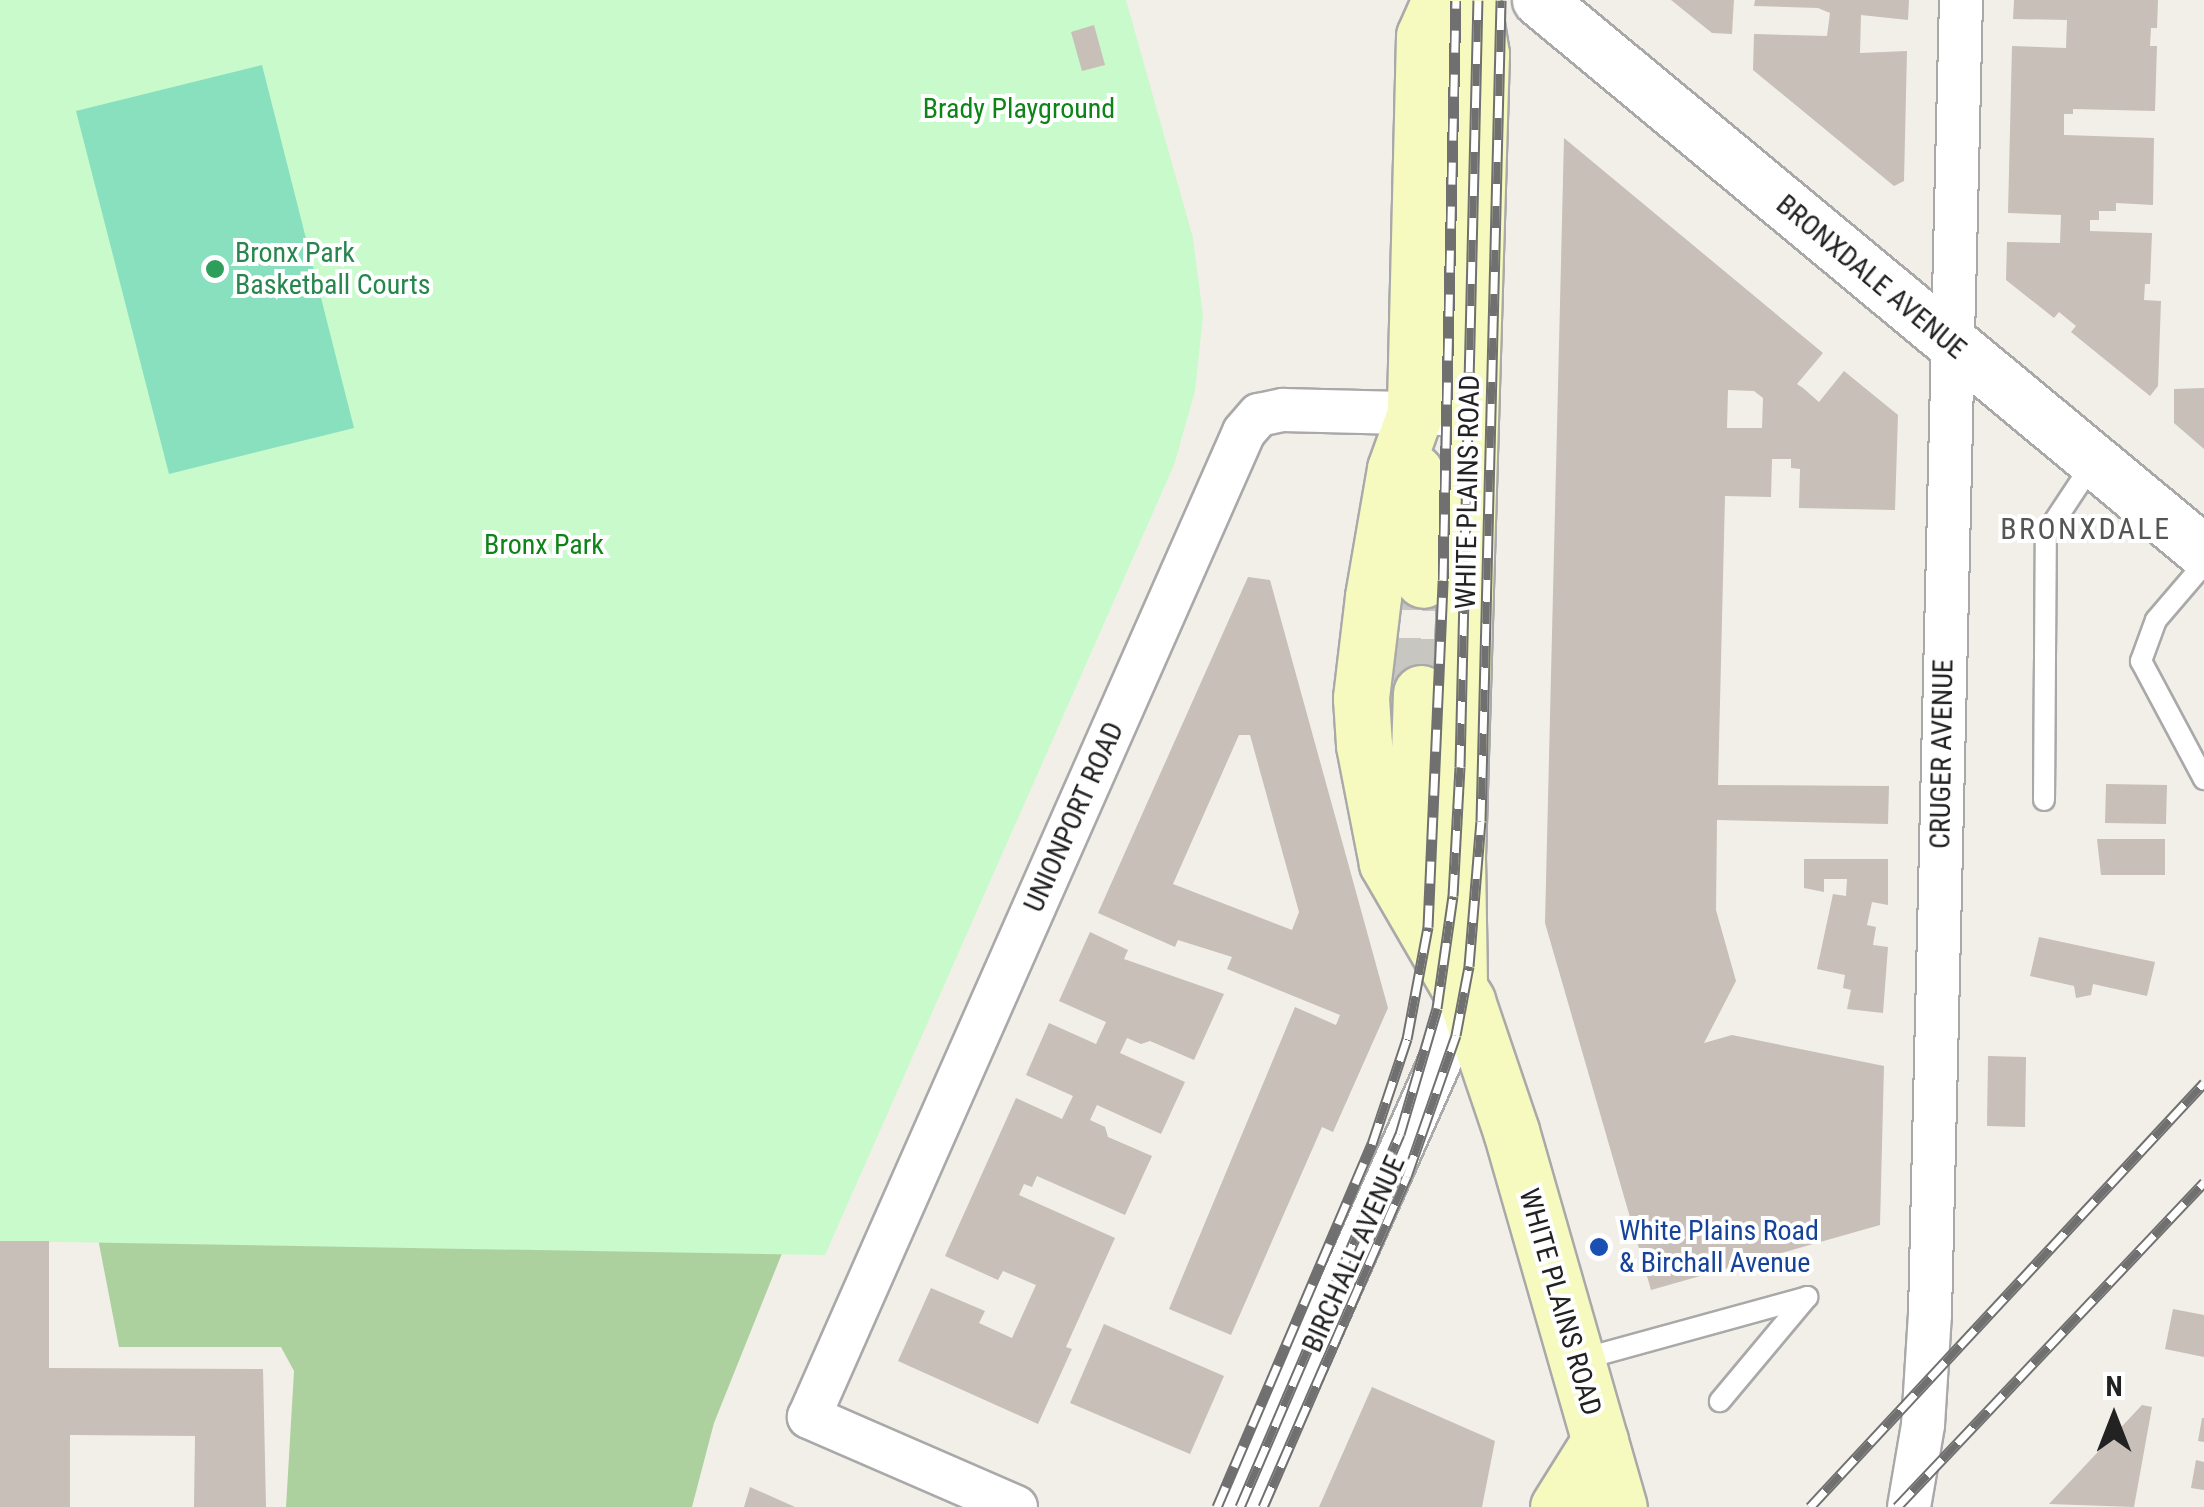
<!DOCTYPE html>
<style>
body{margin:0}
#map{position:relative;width:2204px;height:1507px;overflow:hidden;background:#f2efe9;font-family:"Roboto Condensed",sans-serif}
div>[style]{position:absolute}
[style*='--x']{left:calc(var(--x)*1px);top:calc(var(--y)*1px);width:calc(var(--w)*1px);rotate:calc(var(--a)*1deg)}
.forest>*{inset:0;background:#add19e}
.park>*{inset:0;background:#c8facc}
.pitch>*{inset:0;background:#88e0be}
.building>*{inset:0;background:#c7bfb8}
.secondary-tunnel>*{height:55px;margin-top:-27.5px;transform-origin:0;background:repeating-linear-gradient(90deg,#c8c6c1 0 55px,transparent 0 83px)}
.roads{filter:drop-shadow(2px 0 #a9a9a9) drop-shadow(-2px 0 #a9a9a9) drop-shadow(0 2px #a9a9a9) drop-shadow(0 -2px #a9a9a9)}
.service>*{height:20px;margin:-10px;padding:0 10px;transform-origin:10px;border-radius:10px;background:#fff}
.minor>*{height:42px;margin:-21px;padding:0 21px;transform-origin:21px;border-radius:21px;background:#fff}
.tertiary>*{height:52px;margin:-26px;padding:0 26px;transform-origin:26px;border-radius:26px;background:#fff}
.secondary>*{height:55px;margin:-27.5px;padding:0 27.5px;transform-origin:27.5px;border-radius:27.5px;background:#f7fabf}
.rail>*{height:11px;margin-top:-5.5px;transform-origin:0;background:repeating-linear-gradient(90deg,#fff 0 22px,#707070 0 44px);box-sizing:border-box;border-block:2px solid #707070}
.dots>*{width:28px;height:28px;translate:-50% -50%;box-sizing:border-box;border:5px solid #fff;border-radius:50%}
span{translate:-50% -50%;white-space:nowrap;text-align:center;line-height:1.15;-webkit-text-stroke:8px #fff;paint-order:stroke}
.park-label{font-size:28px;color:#0c8416}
.leisure-label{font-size:28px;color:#27864d}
.left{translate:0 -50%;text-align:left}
.street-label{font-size:28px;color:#222}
.transit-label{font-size:28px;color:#164399}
.neighbourhood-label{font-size:30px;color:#555;letter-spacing:2.5px}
.north{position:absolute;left:2064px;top:1367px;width:100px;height:100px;-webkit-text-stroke:8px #fff;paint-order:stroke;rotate:0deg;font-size:28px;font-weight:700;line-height:40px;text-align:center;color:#222}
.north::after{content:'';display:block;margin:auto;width:35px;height:45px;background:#222;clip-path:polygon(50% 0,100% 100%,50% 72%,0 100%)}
</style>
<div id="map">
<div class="forest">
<i style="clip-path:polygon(805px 1196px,714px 1423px,692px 1507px,286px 1507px,294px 1371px,281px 1347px,119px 1347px,95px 1223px)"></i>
</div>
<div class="park">
<i style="clip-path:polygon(0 0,1126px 0,1193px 238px,1203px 316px,1195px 391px,1174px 465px,825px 1255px,0 1241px)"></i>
</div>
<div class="pitch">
<i style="clip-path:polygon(262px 65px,354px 428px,169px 474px,76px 111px)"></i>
</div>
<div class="building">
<i style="clip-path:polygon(1671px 0,1734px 0,1732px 34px,1712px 33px)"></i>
<i style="clip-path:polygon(1755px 0,1909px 0,1908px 20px,1861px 15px,1860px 53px,1907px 51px,1904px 181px,1894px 186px,1753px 70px,1754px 34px,1827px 36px,1830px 13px,1818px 8px,1754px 6px)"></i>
<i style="clip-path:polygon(2014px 0,2158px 0,2157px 28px,2151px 28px,2150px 46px,2157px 46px,2155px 111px,2073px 109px,2073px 114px,2064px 114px,2064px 135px,2154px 138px,2153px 205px,2116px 203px,2116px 211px,2099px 211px,2099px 220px,2090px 220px,2090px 231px,2152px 233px,2150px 284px,2145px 284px,2144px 300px,2161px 301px,2158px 386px,2150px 396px,2071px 332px,2076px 326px,2059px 312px,2054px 318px,2006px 280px,2007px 242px,2060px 243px,2061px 215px,2008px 213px,2012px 46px,2066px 48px,2067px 20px,2013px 19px)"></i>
<i style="clip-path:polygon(1094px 25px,1105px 65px,1082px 71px,1071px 32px)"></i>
<i style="clip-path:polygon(evenodd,1564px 138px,1823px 353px,1797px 384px,1803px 388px,1819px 402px,1844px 371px,1898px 415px,1895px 510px,1799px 508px,1800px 469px,1791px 468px,1791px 459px,1772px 459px,1771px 497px,1725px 496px,1718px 785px,1889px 786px,1888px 824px,1717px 820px,1716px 910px,1736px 981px,1704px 1043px,1732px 1035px,1884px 1066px,1880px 1225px,1651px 1290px,1545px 923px,1564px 138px,1728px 390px,1754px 391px,1763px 398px,1762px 428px,1727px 428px,1728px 390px)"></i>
<i style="clip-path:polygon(2204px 388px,2204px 449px,2174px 423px,2174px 389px)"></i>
<i style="clip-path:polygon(evenodd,1248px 577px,1270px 580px,1388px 1008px,1333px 1132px,1322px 1127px,1231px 1335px,1169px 1309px,1295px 1007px,1336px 1025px,1340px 1015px,1227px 969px,1232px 957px,1178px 940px,1175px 947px,1098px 913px,1248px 577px,1239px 735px,1250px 735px,1299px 912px,1292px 930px,1173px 884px,1239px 735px)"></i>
<i style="clip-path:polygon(2106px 784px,2167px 785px,2166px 824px,2105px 823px)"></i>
<i style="clip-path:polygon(2097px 839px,2165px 839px,2165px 875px,2101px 875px)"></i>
<i style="clip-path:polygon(1804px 859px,1888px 859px,1888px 905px,1872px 902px,1867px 925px,1876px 927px,1873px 945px,1888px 947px,1883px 1013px,1847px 1009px,1851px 990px,1843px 988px,1845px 975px,1817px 969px,1833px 894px,1846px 896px,1847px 879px,1824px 879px,1824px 892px,1804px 888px)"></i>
<i style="clip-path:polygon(1090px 932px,1128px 950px,1124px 959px,1224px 994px,1194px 1060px,1150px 1041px,1141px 1044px,1127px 1038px,1120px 1053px,1185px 1082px,1161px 1134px,1097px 1105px,1090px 1120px,1105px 1127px,1108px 1137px,1152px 1156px,1125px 1215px,1037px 1176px,1032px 1187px,1024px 1184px,1019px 1195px,1115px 1238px,1066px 1347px,1072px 1349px,1038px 1424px,898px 1361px,931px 1288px,985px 1311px,979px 1323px,1012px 1338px,1036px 1285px,1003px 1271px,998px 1280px,945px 1256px,1016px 1098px,1062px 1119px,1073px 1096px,1026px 1075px,1049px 1023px,1096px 1044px,1106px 1022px,1059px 1001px)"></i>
<i style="clip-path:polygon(2039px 937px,2155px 962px,2147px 996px,2093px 984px,2091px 995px,2076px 998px,2074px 986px,2030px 976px)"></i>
<i style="clip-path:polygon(1988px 1056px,2026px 1057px,2025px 1127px,1987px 1126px)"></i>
<i style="clip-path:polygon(0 1241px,49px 1241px,49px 1368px,263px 1369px,266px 1507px,194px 1507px,195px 1436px,70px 1435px,70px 1507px,0 1507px)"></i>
<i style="clip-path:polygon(2173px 1309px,2204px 1315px,2204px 1357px,2165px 1349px)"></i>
<i style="clip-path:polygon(1104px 1324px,1224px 1376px,1190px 1454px,1070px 1403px)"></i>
<i style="clip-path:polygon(1372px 1387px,1495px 1441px,1482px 1507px,1319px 1507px)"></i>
<i style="clip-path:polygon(2142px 1405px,2152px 1407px,2134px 1507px,2049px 1504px)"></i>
<i style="clip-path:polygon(2202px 1418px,2204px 1418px,2204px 1442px,2198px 1441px)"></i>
<i style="clip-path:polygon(2196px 1460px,2204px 1462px,2204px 1490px,2191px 1488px)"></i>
<i style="clip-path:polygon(750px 1487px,795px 1507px,744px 1507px)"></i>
</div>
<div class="secondary-tunnel">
<i style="--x:1421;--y:693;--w:113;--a:-89"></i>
</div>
<div class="roads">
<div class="service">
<i style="--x:2204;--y:564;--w:74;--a:130.6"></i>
<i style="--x:2156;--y:620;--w:44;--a:110.1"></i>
<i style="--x:2141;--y:661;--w:134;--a:61.9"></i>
<i style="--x:2044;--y:800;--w:266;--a:-89.6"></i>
<i style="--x:2046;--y:534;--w:85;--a:-56.5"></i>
<i style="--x:1579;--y:1360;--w:237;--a:-15.4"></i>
<i style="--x:1807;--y:1297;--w:136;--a:129.9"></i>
</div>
<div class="minor">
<i style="--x:1016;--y:1507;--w:226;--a:-156.5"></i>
<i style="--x:809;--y:1417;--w:1077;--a:-66.17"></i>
<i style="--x:1244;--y:432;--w:23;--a:-49"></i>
<i style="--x:1259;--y:415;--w:25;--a:-12"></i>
<i style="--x:1283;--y:410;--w:159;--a:1.4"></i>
<i style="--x:1242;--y:1507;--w:554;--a:-66.03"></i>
<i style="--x:1909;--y:1507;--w:83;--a:-80.3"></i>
<i style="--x:1923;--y:1425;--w:111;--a:-86.4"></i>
<i style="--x:1930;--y:1314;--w:1314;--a:-88.65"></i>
</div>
<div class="tertiary">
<i style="--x:1539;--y:0;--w:864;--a:39.7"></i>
</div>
<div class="secondary">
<i style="--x:1440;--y:0;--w:39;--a:114"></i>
<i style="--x:1424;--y:36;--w:377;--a:91.4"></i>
<i style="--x:1415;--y:413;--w:59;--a:109.7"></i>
<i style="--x:1395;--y:469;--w:130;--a:99.8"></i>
<i style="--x:1373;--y:597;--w:102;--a:96.8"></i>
<i style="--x:1361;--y:698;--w:47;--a:86.3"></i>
<i style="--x:1364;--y:745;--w:120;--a:79"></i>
<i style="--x:1387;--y:863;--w:160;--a:59.9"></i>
<i style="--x:1467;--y:1001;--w:137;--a:71.3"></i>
<i style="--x:1511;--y:1131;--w:391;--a:74"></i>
<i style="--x:1415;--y:472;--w:108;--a:85.8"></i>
<i style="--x:1421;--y:693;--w:123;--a:91.9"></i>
<i style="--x:1417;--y:816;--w:82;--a:83"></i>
<i style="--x:1459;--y:984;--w:127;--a:-90.9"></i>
<i style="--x:1457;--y:857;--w:803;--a:-88.29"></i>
<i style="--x:1481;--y:54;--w:55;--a:-99.5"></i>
<i style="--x:1558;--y:1507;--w:79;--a:-57.9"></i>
</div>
</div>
<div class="rail">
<i style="--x:1217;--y:1507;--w:395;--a:-66.9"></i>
<i style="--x:1372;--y:1144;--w:111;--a:-71.6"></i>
<i style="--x:1407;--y:1039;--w:114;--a:-79.4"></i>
<i style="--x:1428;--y:927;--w:347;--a:-87.5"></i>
<i style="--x:1443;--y:580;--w:580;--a:-88.72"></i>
<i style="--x:1240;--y:1507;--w:406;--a:-66.8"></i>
<i style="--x:1400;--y:1134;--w:131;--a:-73.6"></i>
<i style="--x:1437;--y:1008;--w:113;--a:-81.9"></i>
<i style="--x:1453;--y:896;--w:129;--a:-86.9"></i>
<i style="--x:1460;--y:767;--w:767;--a:-88.66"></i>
<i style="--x:1263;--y:1507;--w:361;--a:-66.5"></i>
<i style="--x:1407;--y:1176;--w:149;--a:-70.8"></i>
<i style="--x:1456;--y:1035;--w:70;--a:-79.3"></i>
<i style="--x:1469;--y:966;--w:145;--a:-85.3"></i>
<i style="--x:1481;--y:821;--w:821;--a:-88.6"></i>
<i style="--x:1810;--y:1507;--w:579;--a:-47.1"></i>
<i style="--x:1897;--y:1507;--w:447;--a:-46.6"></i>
</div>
<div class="dots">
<i style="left:215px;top:269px;background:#2e9e5b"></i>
<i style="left:1599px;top:1247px;background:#1a4fb4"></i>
</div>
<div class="park-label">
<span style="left:1019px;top:109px">Brady Playground</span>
<span style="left:544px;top:545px">Bronx Park</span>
</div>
<div class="leisure-label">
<span class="left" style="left:235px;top:269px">Bronx Park<br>Basketball Courts</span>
</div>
<div class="street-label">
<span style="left:1871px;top:277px;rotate:40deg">BRONXDALE AVENUE</span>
<span style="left:1468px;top:492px;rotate:-89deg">WHITE PLAINS ROAD</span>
<span style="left:1942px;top:754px;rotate:-89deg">CRUGER AVENUE</span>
<span style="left:1074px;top:817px;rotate:-66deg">UNIONPORT ROAD</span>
<span style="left:1354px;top:1254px;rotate:-66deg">BIRCHALL AVENUE</span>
<span style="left:1560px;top:1302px;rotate:74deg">WHITE PLAINS ROAD</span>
</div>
<div class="transit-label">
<span class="left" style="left:1619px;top:1247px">White Plains Road<br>&amp; Birchall Avenue</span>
</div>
<div class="neighbourhood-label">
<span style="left:2086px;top:529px">BRONXDALE</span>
</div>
<div class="north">N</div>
</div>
